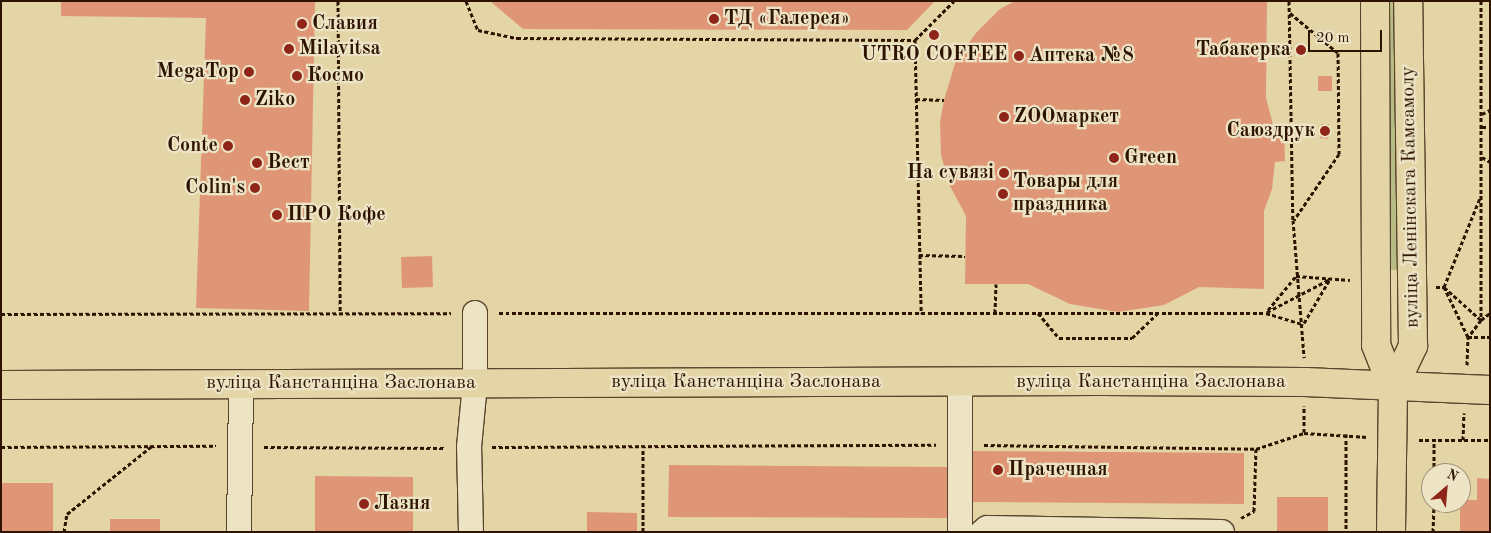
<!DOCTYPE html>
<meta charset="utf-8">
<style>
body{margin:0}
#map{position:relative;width:1491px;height:533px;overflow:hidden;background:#e4d5a6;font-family:"Old Standard TT",serif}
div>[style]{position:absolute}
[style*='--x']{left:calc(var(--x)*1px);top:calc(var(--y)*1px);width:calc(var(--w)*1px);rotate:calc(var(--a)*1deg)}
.green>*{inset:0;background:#b7bc84}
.building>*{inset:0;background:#df9676}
.path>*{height:3px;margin-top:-1.5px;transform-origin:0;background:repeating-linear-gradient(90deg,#2d1300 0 4px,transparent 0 6.5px)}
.roads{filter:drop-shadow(1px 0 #5b442a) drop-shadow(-1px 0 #5b442a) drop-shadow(0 1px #5b442a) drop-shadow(0 -1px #5b442a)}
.minor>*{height:24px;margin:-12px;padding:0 12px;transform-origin:12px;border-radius:12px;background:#ede4c5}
.major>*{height:28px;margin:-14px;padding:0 14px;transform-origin:14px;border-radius:14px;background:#e4d5a6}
.dots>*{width:14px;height:14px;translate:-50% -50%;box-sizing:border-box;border:2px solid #ede4c5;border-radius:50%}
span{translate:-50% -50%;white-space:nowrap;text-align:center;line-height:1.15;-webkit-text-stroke:4.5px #ede4c5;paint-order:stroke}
.poi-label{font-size:20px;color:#2d1300;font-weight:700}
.left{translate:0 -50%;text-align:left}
.right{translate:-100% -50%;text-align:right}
.street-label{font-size:20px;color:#2d1300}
.frame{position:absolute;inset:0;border:2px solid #2d1300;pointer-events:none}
.north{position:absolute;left:1421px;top:463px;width:50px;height:50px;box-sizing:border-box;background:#ede4c5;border:1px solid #a09076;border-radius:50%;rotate:27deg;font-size:14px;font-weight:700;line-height:20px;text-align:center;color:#2d1300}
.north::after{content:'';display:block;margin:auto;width:18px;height:22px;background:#8f2418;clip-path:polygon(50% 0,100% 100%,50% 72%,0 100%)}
.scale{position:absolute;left:1308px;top:30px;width:74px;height:22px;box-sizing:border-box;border:2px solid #2d1300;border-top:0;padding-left:6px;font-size:15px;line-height:18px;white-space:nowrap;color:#2d1300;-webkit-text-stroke:4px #ede4c5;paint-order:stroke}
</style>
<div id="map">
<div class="green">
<i style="clip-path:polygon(1385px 1px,1401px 1px,1403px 270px,1387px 270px)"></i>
</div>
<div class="building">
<i style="clip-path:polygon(61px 1px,315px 1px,309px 311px,196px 308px,206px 18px,61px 16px)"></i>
<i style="clip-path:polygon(490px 1px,935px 1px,907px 30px,523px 29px)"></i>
<i style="clip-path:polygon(1015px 1px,1267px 1px,1266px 98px,1274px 128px,1284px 128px,1285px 161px,1275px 162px,1272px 189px,1264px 211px,1264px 289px,1199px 287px,1164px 305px,1118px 312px,1070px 304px,1028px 284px,965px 284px,966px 216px,950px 186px,941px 155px,940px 122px,944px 100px,956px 60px,976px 33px,1000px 9px)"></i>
<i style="clip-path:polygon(1296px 46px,1306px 46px,1306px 54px,1296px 53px)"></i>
<i style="clip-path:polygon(1318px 76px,1332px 76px,1332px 91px,1318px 91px)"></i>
<i style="clip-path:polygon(1321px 124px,1329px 124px,1328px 139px,1320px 138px)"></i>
<i style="clip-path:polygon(432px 256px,433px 287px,402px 288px,401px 257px)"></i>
<i style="clip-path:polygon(967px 451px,1244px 453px,1244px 504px,966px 502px)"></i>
<i style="clip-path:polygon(669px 465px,949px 467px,949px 518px,668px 517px)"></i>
<i style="clip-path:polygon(315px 476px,413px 477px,413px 532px,315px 532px)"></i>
<i style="clip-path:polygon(1477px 478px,1490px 479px,1490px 532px,1460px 532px,1460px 503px,1461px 500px,1477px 500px)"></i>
<i style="clip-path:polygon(1px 483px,53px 483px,53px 532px,1px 532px)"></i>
<i style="clip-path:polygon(1277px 497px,1328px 497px,1328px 532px,1277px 532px)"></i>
<i style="clip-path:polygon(587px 512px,637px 513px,637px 532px,587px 532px)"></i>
<i style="clip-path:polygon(110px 519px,160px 519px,160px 532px,110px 532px)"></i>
</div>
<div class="path">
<i style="--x:338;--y:1;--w:312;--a:89.6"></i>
<i style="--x:466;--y:1;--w:31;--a:68"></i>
<i style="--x:478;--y:30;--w:40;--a:12"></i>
<i style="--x:517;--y:38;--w:398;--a:0.3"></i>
<i style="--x:915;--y:40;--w:55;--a:-45"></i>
<i style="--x:1289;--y:1;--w:219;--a:89"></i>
<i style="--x:1293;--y:220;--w:138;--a:85.4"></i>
<i style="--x:1481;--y:1;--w:319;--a:90"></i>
<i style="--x:1481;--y:320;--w:11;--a:-38"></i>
<i style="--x:1290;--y:13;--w:62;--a:39.8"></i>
<i style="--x:1338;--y:53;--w:101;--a:89.4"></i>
<i style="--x:1339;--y:154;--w:80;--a:124.3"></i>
<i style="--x:915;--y:40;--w:273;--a:88.7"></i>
<i style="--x:916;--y:99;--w:28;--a:2"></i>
<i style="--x:1482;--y:114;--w:9;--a:-27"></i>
<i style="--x:1482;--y:127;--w:8;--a:0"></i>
<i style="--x:1482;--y:157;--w:9;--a:32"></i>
<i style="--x:919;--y:255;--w:46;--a:1.2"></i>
<i style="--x:1296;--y:276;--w:54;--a:4.2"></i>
<i style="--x:1436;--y:287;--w:8;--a:0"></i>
<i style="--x:1444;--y:287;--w:96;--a:-68"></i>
<i style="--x:1444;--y:287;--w:50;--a:41.7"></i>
<i style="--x:1481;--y:320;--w:21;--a:127"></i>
<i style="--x:1468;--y:337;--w:55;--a:-115.6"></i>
<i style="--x:1268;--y:310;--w:44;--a:-50.5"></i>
<i style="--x:1267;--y:312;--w:71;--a:-27.6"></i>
<i style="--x:499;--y:313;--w:767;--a:0"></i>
<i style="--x:1266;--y:313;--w:39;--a:17"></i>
<i style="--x:995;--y:313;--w:29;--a:-88"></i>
<i style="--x:1038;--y:313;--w:33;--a:50"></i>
<i style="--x:1059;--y:338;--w:73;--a:0"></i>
<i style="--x:1132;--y:338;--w:36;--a:-44"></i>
<i style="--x:1;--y:314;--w:450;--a:-0.1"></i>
<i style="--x:1304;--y:323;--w:51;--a:-59.4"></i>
<i style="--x:1467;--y:365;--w:28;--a:-88"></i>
<i style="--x:1468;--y:337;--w:22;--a:0"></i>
<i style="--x:1304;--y:432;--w:26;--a:-90"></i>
<i style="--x:1346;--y:434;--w:98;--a:90"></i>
<i style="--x:1419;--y:440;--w:71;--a:0"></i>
<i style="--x:1463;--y:440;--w:27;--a:-88"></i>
<i style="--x:984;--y:445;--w:272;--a:0.8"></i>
<i style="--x:1256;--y:449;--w:51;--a:-18.4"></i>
<i style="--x:1304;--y:433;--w:64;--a:3.6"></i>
<i style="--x:1;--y:447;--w:215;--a:-0.3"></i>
<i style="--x:264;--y:447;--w:182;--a:0.3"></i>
<i style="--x:492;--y:447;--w:444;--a:-0.3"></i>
<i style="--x:1434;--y:473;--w:32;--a:-90"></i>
<i style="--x:1241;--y:518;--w:15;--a:-28"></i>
<i style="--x:1254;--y:511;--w:62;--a:-88.2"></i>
<i style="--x:64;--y:532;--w:18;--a:-81"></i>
<i style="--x:67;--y:514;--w:109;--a:-38.7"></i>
<i style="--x:643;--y:532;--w:86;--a:-90"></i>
<i style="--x:1433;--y:532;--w:29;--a:-88"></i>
</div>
<div class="roads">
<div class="minor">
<i style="--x:239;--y:532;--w:148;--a:-89.2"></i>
<i style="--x:471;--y:532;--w:85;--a:-91.3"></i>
<i style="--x:469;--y:447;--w:64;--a:-84.6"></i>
<i style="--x:475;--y:383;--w:70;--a:-90"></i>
<i style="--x:960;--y:532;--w:151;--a:-90"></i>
<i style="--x:982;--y:532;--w:6;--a:-39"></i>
<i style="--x:987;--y:528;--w:235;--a:1"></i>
</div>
<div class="major">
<i style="--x:1375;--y:1;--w:344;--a:89.8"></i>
<i style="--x:1376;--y:345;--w:46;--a:68.4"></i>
<i style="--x:1;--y:385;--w:1100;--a:-0.21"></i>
<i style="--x:1101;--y:381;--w:204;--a:0.3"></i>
<i style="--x:1305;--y:382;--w:185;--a:2.5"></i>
<i style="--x:1391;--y:532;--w:144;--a:-89.2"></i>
<i style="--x:1393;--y:388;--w:47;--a:-64.5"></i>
<i style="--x:1413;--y:346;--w:345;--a:-90.8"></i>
</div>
</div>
<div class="dots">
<i style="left:714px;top:19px;background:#8f2418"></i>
<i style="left:302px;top:24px;background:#8f2418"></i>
<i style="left:934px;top:35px;background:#8f2418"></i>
<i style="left:289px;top:49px;background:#8f2418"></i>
<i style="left:1301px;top:50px;background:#8f2418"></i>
<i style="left:1019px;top:56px;background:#8f2418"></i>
<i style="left:249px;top:72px;background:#8f2418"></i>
<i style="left:297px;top:76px;background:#8f2418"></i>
<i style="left:245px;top:100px;background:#8f2418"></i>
<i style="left:1004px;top:117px;background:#8f2418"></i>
<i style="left:1325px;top:131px;background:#8f2418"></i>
<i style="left:228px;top:146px;background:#8f2418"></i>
<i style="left:1114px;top:158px;background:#8f2418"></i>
<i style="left:257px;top:163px;background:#8f2418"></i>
<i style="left:1004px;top:173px;background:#8f2418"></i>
<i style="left:255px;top:188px;background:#8f2418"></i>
<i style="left:1003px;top:194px;background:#8f2418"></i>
<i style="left:277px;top:215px;background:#8f2418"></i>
<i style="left:998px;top:470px;background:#8f2418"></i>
<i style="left:364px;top:504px;background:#8f2418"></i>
</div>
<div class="poi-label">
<span class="left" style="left:724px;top:19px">ТД «Галерея»</span>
<span class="left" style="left:312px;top:24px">Славия</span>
<span class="left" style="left:299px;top:49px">Milavitsa</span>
<span class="right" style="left:1291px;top:50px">Табакерка</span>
<span style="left:934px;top:55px">UTRO COFFEE</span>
<span class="left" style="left:1029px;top:56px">Аптека №8</span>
<span class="right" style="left:239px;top:72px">MegaTop</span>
<span class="left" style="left:307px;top:76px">Космо</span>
<span class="left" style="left:255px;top:100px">Ziko</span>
<span class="left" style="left:1014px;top:117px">ZOOмаркет</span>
<span class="right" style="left:1315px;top:131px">Саюздрук</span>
<span class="right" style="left:218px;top:146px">Conte</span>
<span class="left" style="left:1124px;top:158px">Green</span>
<span class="left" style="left:267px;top:163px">Вест</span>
<span class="right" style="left:994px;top:173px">На сувязі</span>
<span class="left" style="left:1013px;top:194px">Товары для<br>праздника</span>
<span class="right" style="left:245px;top:188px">Colin's</span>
<span class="left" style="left:287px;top:215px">ПРО Кофе</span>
<span class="left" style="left:1008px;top:470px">Прачечная</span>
<span class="left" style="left:374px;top:504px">Лазня</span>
</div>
<div class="street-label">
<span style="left:1411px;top:197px;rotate:-91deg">вуліца Ленінскага Камсамолу</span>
<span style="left:746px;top:382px">вуліца Канстанціна Заслонава</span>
<span style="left:1151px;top:382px">вуліца Канстанціна Заслонава</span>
<span style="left:341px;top:383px">вуліца Канстанціна Заслонава</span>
</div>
<div class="frame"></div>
<div class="north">N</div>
<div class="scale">20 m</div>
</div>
